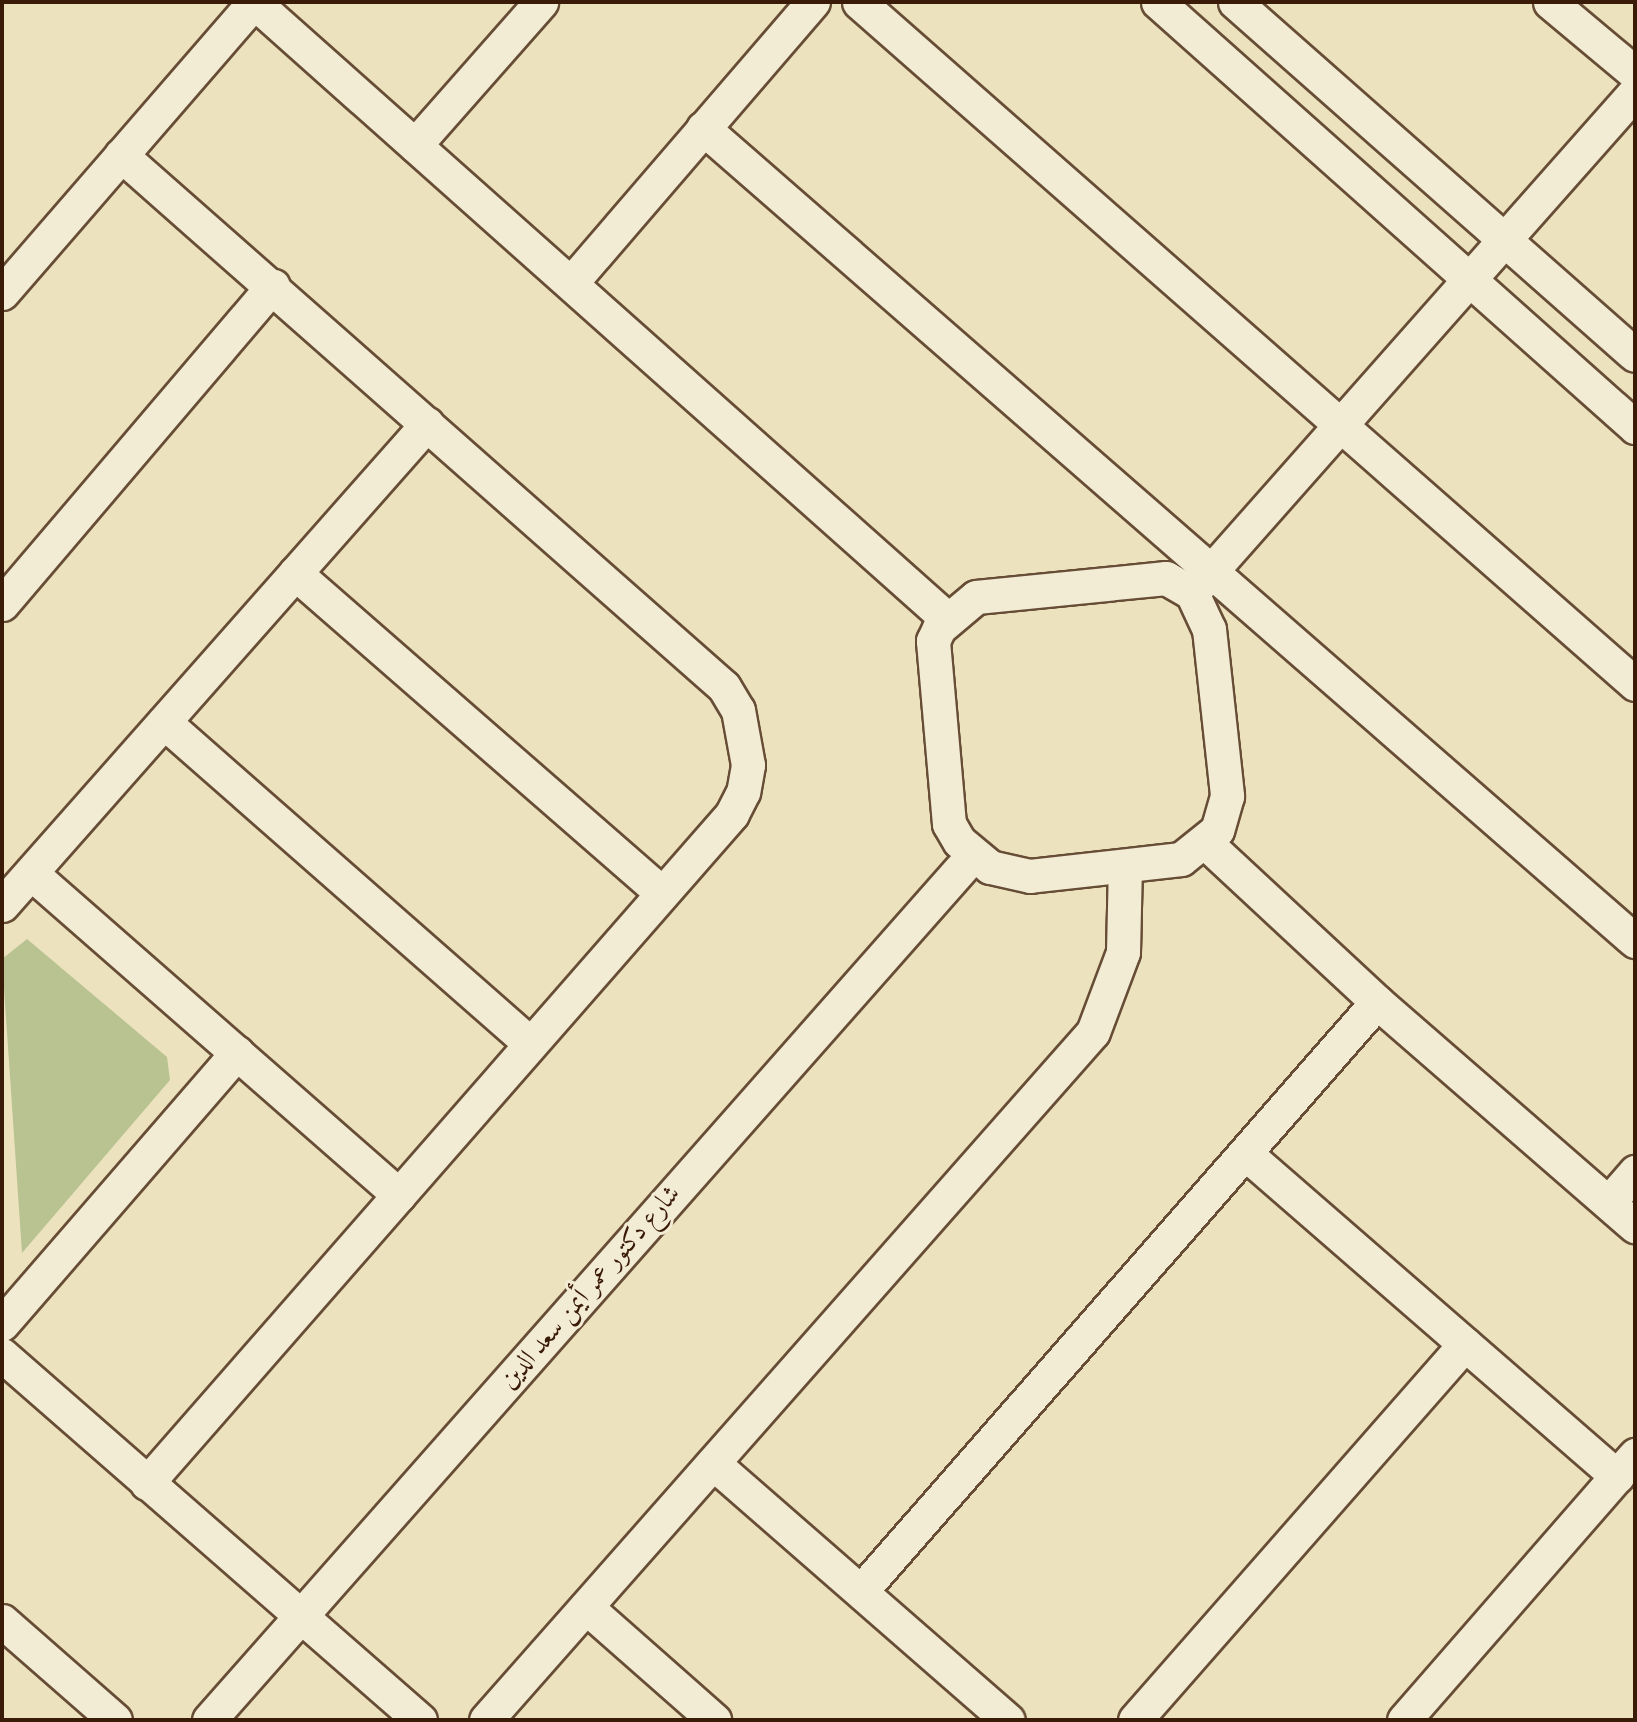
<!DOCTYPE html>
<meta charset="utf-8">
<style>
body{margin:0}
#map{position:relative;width:1637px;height:1722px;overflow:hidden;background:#ede2be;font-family:"Sorts Mill Goudy",Amiri,serif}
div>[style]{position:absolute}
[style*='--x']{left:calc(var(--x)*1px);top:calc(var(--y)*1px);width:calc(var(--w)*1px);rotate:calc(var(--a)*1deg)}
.green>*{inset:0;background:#b8c391}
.roads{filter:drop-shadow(2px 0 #674d36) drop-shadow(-2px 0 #674d36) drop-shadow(0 2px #674d36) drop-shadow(0 -2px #674d36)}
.minor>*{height:33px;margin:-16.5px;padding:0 16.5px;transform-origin:16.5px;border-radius:16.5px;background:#f3ecd5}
span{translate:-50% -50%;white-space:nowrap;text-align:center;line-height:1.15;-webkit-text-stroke:6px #f3ecd5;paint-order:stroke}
.street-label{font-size:26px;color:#3a1b08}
.frame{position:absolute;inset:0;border:4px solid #3a1b08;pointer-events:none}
</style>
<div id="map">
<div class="green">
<i style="clip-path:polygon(27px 939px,167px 1057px,170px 1080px,22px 1253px,2px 959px)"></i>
</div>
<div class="roads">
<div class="minor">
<i style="--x:254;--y:2;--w:926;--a:41.67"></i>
<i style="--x:859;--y:2;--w:1033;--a:41.31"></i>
<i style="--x:1158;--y:2;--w:639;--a:41.7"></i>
<i style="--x:1235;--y:2;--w:533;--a:41.43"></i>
<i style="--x:1550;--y:2;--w:111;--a:39.9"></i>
<i style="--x:703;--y:128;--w:1237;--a:41.1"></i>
<i style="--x:415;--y:145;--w:191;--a:-48.6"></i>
<i style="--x:121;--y:155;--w:804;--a:41.42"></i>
<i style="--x:724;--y:687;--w:27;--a:59"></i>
<i style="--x:738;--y:710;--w:56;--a:79.7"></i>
<i style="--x:748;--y:765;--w:27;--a:100"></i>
<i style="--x:743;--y:792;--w:25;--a:117"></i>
<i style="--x:732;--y:814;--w:889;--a:131.17"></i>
<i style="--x:571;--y:283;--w:371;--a:-49.3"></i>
<i style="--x:2;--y:293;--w:385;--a:-49.1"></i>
<i style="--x:295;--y:573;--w:487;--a:41.1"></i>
<i style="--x:1166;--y:578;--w:30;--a:30"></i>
<i style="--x:1192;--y:593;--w:40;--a:65"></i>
<i style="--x:1209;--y:629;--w:168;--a:83.8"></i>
<i style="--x:1227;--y:796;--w:35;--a:106"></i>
<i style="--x:1217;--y:830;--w:46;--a:141.1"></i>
<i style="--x:1181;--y:859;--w:152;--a:173.6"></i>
<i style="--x:1030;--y:876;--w:41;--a:-167.3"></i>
<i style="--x:990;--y:867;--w:40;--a:-140"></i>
<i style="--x:959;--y:841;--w:20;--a:-120"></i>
<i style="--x:949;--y:824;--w:184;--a:-95"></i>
<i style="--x:933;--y:641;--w:14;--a:-65"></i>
<i style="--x:939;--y:628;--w:48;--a:-40"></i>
<i style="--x:976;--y:597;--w:191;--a:-5.7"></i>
<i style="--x:1198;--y:586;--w:660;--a:-48.5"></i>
<i style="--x:2;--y:604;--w:418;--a:-49.6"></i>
<i style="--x:164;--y:722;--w:487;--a:41.3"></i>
<i style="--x:1206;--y:843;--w:233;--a:42.9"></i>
<i style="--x:1377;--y:1002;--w:342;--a:41"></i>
<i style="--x:31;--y:873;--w:489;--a:41.2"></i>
<i style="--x:2;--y:905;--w:642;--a:-48.54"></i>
<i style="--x:1245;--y:1153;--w:493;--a:41"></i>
<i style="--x:1609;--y:1202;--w:40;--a:-49"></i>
<i style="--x:2;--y:1324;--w:359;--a:-49.1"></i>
<i style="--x:2;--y:1355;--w:555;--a:41.13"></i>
<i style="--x:713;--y:1463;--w:391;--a:41.1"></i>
<i style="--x:861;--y:1591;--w:783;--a:-48.78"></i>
<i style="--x:586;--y:1607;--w:171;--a:41.4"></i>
<i style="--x:2;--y:1621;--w:150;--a:41.2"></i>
<i style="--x:209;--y:1720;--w:1154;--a:-48.55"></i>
<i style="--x:486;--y:1720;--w:917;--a:-48.58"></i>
<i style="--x:1093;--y:1032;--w:85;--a:-69.4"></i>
<i style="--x:1123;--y:952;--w:86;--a:-88.7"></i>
<i style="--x:1135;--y:1720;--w:500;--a:-48.73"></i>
<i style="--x:1404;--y:1720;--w:352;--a:-48.9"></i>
</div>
</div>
<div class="street-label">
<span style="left:591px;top:1288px;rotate:-49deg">شارع دكتور عمر أيمن سعد الدين</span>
</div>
<div class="frame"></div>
</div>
